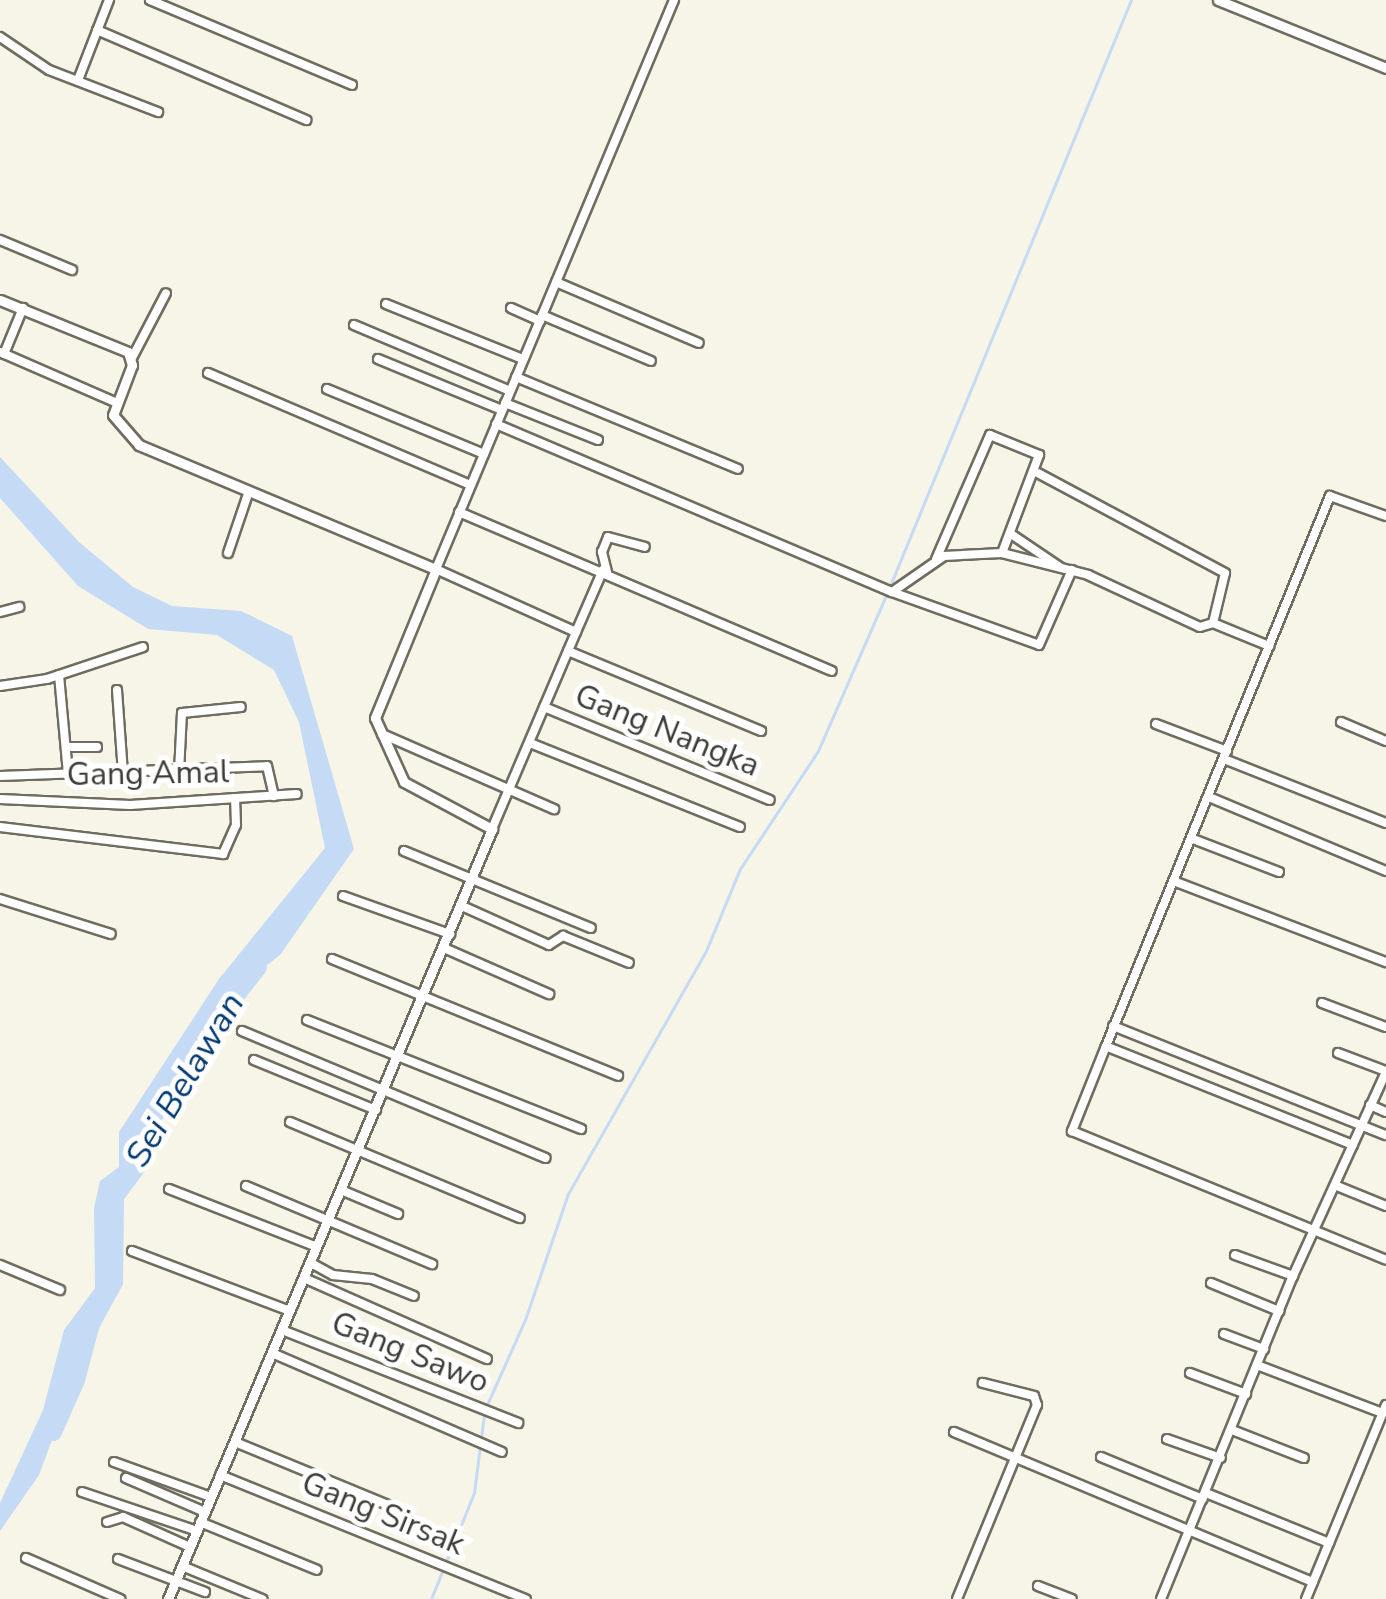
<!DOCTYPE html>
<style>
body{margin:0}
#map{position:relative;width:1386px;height:1599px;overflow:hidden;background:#f7f5e7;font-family:"Nunito Sans",sans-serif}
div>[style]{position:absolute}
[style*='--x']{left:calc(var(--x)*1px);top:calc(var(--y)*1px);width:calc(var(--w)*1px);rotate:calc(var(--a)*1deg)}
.water>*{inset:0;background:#c5daf4}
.stream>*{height:2.5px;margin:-1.25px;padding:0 1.25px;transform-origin:1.25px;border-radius:1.25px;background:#c5daf4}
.river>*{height:18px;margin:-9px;padding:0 9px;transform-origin:9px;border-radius:9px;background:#c5daf4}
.roads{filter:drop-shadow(2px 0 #6f6c60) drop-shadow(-2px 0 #6f6c60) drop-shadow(0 2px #6f6c60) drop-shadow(0 -2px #6f6c60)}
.minor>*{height:8px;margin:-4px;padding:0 4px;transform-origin:4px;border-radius:4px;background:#fff}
.tertiary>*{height:9px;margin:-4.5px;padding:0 4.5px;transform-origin:4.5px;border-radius:4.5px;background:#fff}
span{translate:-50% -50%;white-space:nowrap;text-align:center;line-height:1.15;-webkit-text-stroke:10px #fff;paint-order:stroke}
.street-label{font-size:32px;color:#3c3b35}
.water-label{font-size:35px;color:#023971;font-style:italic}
</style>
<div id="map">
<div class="water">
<i style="clip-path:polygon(0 457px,79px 542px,133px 587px,172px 606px,241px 611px,292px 636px,354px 849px,280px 955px,230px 994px,199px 1066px,115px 1188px,107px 1291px,39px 1475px,0 1531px,0 1503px,43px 1410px,64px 1330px,95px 1288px,94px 1208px,100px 1181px,119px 1167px,119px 1132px,219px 979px,325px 848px,299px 722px,274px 670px,217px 635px,148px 629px,78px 586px,0 498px)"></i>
</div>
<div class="stream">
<i style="--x:890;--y:586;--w:634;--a:-67.64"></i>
<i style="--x:486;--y:1407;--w:95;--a:-65.9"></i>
<i style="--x:525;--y:1320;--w:133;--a:-71.2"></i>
<i style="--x:568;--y:1194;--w:279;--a:-60.4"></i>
<i style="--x:706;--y:951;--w:89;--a:-67.5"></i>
<i style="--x:740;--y:869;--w:141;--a:-56.5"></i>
<i style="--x:818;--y:751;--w:172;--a:-66.4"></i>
<i style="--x:431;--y:1599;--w:114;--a:-67.9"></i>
<i style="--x:474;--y:1493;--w:79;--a:-82.7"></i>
</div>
<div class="river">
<i style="--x:219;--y:1017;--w:63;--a:-52"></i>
<i style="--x:53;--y:1432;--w:57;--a:-66.1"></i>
<i style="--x:76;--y:1380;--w:58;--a:-75"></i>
<i style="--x:91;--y:1324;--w:48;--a:-61.3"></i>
<i style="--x:114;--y:1282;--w:86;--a:-89.3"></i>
<i style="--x:115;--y:1196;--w:38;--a:-53"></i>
<i style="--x:138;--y:1166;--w:46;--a:-72.3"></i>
</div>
<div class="roads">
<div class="minor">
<i style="--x:150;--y:0;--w:219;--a:22.8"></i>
<i style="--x:97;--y:30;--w:228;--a:23.3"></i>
<i style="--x:0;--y:37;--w:59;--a:34"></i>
<i style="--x:49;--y:70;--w:117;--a:21.1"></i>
<i style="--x:78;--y:80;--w:86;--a:-68.8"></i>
<i style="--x:0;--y:240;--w:78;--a:22.6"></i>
<i style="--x:556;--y:282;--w:155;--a:23.1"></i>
<i style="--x:386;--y:304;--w:148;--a:21.9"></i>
<i style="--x:511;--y:308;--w:32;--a:24"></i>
<i style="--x:542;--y:315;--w:118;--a:22.9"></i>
<i style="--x:354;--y:325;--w:169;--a:22.9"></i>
<i style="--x:0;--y:352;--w:125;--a:23.5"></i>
<i style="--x:4;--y:354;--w:50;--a:-67.6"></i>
<i style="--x:132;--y:358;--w:73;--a:-62.4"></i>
<i style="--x:378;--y:359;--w:134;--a:22.4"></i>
<i style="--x:208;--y:373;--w:285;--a:23.1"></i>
<i style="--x:516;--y:377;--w:240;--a:22.5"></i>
<i style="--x:327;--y:389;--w:170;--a:22.5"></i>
<i style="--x:505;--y:403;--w:100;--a:21.7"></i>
<i style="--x:496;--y:424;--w:430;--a:23"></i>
<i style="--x:892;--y:592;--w:63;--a:-34.7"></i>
<i style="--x:944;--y:556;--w:58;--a:-3"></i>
<i style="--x:1002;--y:553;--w:105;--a:-69.3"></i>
<i style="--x:1039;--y:455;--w:53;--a:-157.8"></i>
<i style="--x:990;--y:435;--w:135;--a:113.5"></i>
<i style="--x:459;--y:512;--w:405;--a:23.1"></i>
<i style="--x:1011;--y:534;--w:59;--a:34"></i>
<i style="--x:228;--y:553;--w:62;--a:-71.3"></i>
<i style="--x:1002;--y:553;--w:89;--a:14.3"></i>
<i style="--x:1088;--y:575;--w:123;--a:24.9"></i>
<i style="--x:1200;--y:627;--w:14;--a:-17"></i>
<i style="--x:1213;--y:623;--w:51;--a:-76.5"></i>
<i style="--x:1225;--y:573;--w:212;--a:-151.9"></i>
<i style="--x:607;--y:572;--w:21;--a:-104"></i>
<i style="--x:602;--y:552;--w:16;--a:-68"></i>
<i style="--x:608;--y:537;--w:38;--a:15"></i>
<i style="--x:892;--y:592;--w:156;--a:19.8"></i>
<i style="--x:1039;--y:645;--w:82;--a:-66.3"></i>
<i style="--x:0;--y:612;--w:20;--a:-15"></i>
<i style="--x:1213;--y:623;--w:61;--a:22.3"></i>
<i style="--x:576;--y:632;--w:68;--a:-66.5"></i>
<i style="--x:568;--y:651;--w:209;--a:22.5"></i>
<i style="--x:59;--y:675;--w:99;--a:84.8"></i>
<i style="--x:0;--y:686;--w:48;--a:-8.5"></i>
<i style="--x:47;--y:679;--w:101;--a:-18.4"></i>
<i style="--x:117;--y:690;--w:84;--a:85.9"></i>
<i style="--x:544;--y:707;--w:244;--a:22.4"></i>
<i style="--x:1341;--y:722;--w:49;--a:22.9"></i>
<i style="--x:1156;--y:724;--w:76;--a:20.8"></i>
<i style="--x:382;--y:734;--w:188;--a:23.6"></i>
<i style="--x:530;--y:743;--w:226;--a:21.8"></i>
<i style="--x:66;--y:747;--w:31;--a:0"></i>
<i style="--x:1224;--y:759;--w:174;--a:21.6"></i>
<i style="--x:179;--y:772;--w:59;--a:-87.1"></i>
<i style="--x:182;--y:713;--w:59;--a:-5.8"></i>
<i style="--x:0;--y:776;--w:267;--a:-2.1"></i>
<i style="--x:267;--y:766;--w:31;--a:77"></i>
<i style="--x:1209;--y:797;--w:192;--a:22.7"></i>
<i style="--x:0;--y:799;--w:130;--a:2.6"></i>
<i style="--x:130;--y:805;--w:167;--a:-3.8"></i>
<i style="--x:0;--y:827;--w:225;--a:6.9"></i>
<i style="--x:223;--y:854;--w:32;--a:-66"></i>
<i style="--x:236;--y:825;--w:27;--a:-92"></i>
<i style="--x:492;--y:829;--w:214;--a:-66.9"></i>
<i style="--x:576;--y:632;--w:154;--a:-155.8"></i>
<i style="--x:436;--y:569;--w:617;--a:-67.3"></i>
<i style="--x:1193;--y:839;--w:92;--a:21"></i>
<i style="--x:404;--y:851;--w:202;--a:22.4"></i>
<i style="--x:1176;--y:882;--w:225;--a:20.9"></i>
<i style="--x:343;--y:896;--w:114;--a:19.6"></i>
<i style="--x:0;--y:899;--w:116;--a:17.5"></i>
<i style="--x:462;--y:906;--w:95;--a:24.1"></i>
<i style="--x:549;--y:945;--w:17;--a:-33"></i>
<i style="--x:563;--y:936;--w:71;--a:22.2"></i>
<i style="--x:444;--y:948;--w:115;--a:23.7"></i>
<i style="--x:332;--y:959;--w:309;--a:22.2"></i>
<i style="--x:1322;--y:1003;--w:68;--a:20.6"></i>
<i style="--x:307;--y:1020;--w:295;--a:21.7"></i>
<i style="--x:1113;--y:1026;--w:294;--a:21.8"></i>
<i style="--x:242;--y:1031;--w:329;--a:22.7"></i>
<i style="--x:1106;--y:1046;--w:92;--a:111.8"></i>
<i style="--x:1072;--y:1131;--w:339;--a:22.3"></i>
<i style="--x:1338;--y:1053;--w:51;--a:20.6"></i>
<i style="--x:254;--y:1060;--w:132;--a:22.3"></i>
<i style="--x:1370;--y:1105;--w:17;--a:24"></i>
<i style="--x:290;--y:1122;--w:249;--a:22.7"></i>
<i style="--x:1353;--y:1145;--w:266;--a:-158.2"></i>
<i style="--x:1106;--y:1046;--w:594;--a:-67.84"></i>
<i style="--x:1330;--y:496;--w:59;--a:19.7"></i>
<i style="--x:246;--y:1186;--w:202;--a:22.8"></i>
<i style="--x:1337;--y:1186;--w:53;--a:22.2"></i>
<i style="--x:169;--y:1189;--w:159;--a:21.4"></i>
<i style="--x:341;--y:1190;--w:62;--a:22.8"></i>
<i style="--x:132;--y:1251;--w:169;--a:20.8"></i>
<i style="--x:1235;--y:1255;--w:62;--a:19.9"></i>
<i style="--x:311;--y:1263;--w:25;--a:29"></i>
<i style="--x:333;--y:1275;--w:39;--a:6"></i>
<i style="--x:372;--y:1279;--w:45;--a:22"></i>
<i style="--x:0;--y:1265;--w:65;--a:22.6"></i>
<i style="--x:304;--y:1278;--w:200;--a:23.9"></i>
<i style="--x:1211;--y:1283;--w:74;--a:22.4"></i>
<i style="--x:282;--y:1330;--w:254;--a:21.5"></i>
<i style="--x:1224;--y:1334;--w:43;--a:20.6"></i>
<i style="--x:272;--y:1353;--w:250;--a:23.3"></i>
<i style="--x:1257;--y:1365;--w:135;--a:20.9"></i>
<i style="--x:1190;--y:1373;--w:60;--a:20.6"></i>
<i style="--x:1232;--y:1430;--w:77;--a:21.3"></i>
<i style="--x:954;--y:1432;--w:389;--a:22.7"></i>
<i style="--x:1167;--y:1439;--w:57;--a:19.4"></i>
<i style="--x:235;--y:1442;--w:168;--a:22.4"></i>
<i style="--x:1101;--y:1457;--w:110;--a:22.4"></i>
<i style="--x:114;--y:1462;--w:103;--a:19.8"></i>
<i style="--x:220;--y:1475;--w:330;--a:22.1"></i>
<i style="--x:126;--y:1478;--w:86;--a:23.3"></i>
<i style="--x:82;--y:1492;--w:121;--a:18.7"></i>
<i style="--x:1206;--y:1493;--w:133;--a:22.1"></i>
<i style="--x:107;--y:1522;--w:17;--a:-17"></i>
<i style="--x:123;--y:1517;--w:73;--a:24.1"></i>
<i style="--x:200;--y:1522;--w:126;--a:22.3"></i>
<i style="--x:26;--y:1558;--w:103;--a:23.6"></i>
<i style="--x:118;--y:1559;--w:93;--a:20.8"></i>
<i style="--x:182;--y:1566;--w:87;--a:22.4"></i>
<i style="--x:1038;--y:1586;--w:36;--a:21"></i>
<i style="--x:957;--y:1599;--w:210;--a:-67.6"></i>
<i style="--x:1037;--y:1405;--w:9;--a:-108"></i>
<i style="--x:1034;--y:1396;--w:53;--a:-165.7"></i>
<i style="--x:1161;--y:1599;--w:349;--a:-67.8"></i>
<i style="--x:1293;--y:1276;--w:224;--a:-65.5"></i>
<i style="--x:1306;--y:1599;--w:210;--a:-67.6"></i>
</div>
<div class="tertiary">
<i style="--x:1218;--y:0;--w:181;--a:22"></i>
<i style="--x:0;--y:300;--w:138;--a:22.1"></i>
<i style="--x:128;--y:352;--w:14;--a:73"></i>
<i style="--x:132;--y:365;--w:53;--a:110.8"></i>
<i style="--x:113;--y:415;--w:40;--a:49"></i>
<i style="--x:139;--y:445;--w:322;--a:22.7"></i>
<i style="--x:436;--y:569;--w:161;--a:112.3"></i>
<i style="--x:375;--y:718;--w:70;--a:65.6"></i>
<i style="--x:404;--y:782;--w:100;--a:28.1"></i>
<i style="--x:492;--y:829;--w:835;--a:112.82"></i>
</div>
</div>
<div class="street-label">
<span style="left:667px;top:731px;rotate:22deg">Gang Nangka</span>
<span style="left:148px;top:774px;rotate:-1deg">Gang Amal</span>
<span style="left:410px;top:1353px;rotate:22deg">Gang Sawo</span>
<span style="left:383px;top:1514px;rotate:22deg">Gang Sirsak</span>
</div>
<div class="water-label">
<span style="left:185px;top:1080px;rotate:-59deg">Sei Belawan</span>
</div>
</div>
